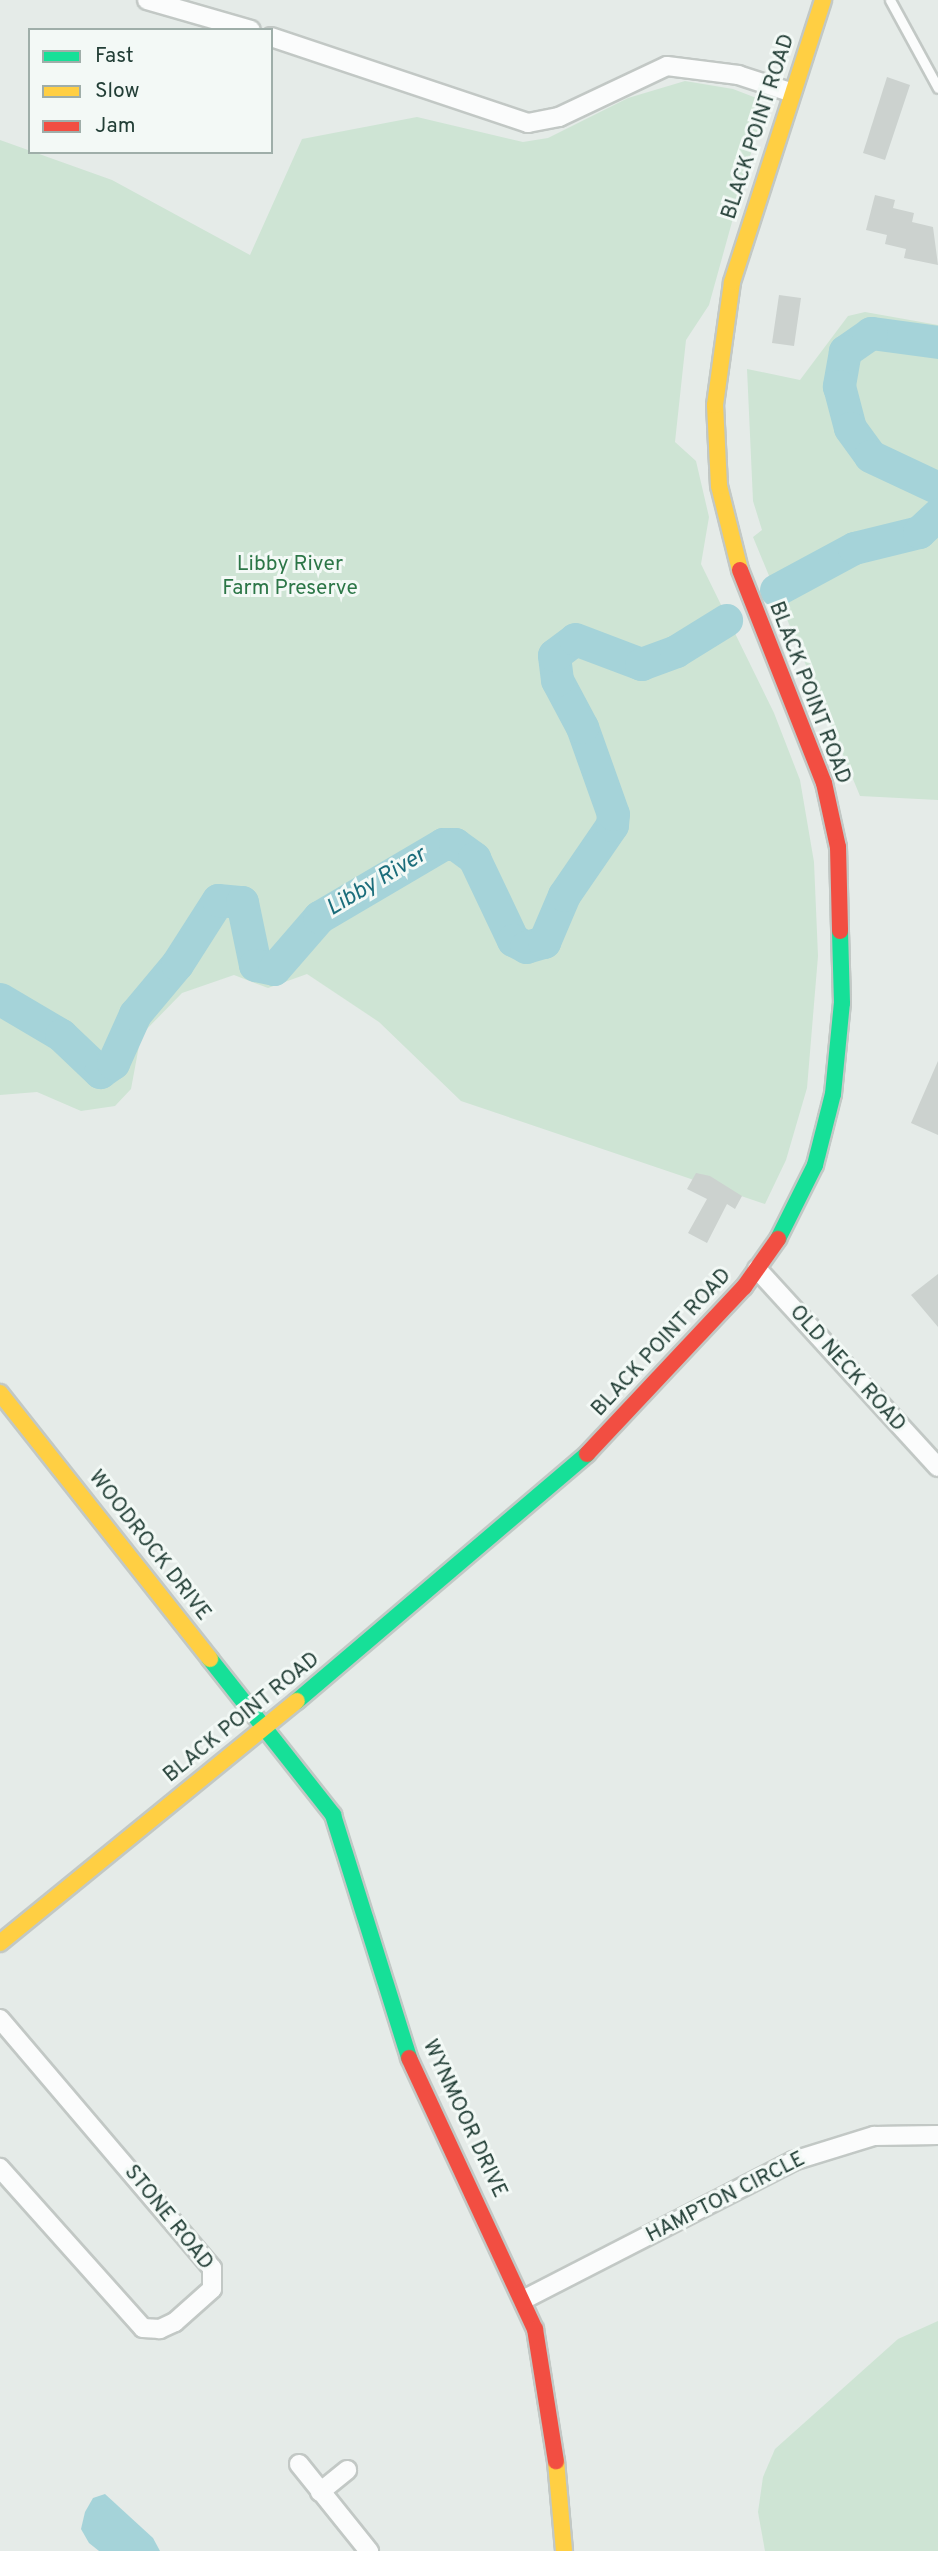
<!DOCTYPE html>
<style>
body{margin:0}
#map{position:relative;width:938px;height:2551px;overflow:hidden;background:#e5ebe8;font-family:Overpass,sans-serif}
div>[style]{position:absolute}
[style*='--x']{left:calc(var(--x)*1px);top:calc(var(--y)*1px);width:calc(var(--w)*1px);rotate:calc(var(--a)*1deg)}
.green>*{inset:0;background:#cee4d4}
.water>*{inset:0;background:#a5d3d9}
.river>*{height:33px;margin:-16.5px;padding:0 16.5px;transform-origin:16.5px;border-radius:16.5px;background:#a5d3d9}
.building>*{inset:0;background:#ccd2cf}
.roads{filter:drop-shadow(2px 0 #c2c8c5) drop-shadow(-2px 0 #c2c8c5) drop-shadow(0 2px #c2c8c5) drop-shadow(0 -2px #c2c8c5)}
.lane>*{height:9px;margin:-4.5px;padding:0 4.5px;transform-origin:4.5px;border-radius:4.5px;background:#fbfcfc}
.street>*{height:18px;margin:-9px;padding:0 9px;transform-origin:9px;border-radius:9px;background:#fbfcfc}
.fast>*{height:16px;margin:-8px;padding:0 8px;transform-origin:8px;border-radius:8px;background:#16e098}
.slow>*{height:16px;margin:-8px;padding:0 8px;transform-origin:8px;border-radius:8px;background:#ffcf43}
.jam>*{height:16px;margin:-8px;padding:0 8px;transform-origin:8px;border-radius:8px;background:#f24e42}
span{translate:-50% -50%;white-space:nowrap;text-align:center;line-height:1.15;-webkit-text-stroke:6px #f3f9f6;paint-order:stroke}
.street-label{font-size:21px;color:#223e36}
.park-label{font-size:21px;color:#2c7647}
.water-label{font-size:23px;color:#1b6d7b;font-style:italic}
.legend{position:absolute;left:28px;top:28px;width:245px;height:126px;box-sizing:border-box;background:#f3f9f6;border:2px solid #9faea9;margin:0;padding:9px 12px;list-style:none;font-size:21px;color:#223e36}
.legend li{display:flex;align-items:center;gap:14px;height:35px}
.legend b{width:35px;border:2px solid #9faea9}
</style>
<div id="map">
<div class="green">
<i style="clip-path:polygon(685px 81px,733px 89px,759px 99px,763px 110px,709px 305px,686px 340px,675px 442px,696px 461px,709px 517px,701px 564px,774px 713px,800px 780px,814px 862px,818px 956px,807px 1088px,786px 1160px,765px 1204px,461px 1101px,379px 1022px,307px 974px,268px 988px,234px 975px,182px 993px,141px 1035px,131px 1089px,115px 1106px,81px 1111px,37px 1092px,0 1095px,0 140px,112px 180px,250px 255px,302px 139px,417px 117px,523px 142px,548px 138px,628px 98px)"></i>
<i style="clip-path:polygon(865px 312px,938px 325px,938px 800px,860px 796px,753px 537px,762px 530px,753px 501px,747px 369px,800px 380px,848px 316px)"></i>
<i style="clip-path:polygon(938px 2321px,938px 2551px,765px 2551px,758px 2512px,763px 2477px,775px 2449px,898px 2339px)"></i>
</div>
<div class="water">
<i style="clip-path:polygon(105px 2494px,153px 2538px,160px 2551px,99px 2551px,89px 2543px,81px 2529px,85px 2512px,93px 2498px)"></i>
</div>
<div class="river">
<i style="--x:938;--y:342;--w:68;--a:-172.3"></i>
<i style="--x:871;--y:333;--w:32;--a:145"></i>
<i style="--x:845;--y:351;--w:36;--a:100"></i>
<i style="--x:839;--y:386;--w:43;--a:75.3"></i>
<i style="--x:850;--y:428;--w:34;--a:54"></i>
<i style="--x:870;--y:456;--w:75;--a:25.2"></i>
<i style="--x:776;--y:590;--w:89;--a:-28.3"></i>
<i style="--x:854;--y:548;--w:67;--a:-13.8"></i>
<i style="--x:919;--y:532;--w:26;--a:-43"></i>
<i style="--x:0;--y:999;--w:71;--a:30.5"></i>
<i style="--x:61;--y:1035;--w:54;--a:43.5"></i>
<i style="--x:100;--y:1072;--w:16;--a:-35"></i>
<i style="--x:113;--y:1063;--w:54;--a:-65.8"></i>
<i style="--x:135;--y:1014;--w:65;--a:-50"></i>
<i style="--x:177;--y:964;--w:76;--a:-57.4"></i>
<i style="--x:218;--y:900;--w:24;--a:5"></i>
<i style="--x:242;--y:902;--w:64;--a:78.3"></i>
<i style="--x:255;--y:965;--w:19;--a:12"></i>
<i style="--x:274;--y:969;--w:69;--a:-49.1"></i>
<i style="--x:319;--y:917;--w:144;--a:-30.5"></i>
<i style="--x:443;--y:844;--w:12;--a:0"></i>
<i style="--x:455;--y:844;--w:24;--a:36"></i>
<i style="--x:474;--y:858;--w:91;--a:64.6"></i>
<i style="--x:513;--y:940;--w:15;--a:28"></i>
<i style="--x:526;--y:947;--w:19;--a:-16"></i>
<i style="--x:544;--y:942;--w:51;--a:-66.9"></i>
<i style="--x:564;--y:895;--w:85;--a:-55.6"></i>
<i style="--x:612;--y:825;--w:11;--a:-85"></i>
<i style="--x:613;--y:814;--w:92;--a:-109.6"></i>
<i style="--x:582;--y:727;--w:53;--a:-118"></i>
<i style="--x:557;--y:680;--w:25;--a:-97"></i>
<i style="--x:554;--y:655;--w:26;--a:-37"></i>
<i style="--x:575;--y:639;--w:71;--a:20.7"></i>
<i style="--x:641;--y:664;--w:37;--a:-20"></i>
<i style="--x:676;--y:651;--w:59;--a:-31.8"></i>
</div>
<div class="building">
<i style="clip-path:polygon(887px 77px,910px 85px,885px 160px,863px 153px)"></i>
<i style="clip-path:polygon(875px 195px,895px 200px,893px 208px,914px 213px,912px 222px,933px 227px,938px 265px,904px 258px,906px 249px,885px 244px,887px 235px,866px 230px)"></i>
<i style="clip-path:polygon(779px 295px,801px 298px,794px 346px,772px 343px)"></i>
<i style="clip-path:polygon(938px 1061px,938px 1135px,911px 1123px)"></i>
<i style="clip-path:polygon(696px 1173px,710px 1176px,742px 1196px,735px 1209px,727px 1204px,707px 1243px,688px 1233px,707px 1199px,687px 1189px)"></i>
<i style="clip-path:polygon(938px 1274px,938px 1327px,911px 1295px)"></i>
</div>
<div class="roads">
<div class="lane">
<i style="--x:890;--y:0;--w:100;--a:61.4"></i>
</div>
<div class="street">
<i style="--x:147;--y:0;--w:108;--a:16.1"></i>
<i style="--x:271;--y:37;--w:271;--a:18.5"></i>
<i style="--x:528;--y:123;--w:32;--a:-11"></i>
<i style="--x:559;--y:117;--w:119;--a:-25.3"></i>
<i style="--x:667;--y:66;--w:72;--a:7.2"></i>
<i style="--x:738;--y:75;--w:55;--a:18.1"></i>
<i style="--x:757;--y:1269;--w:268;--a:47.6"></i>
<i style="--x:0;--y:2019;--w:327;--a:49.6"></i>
<i style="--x:212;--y:2268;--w:21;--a:90"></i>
<i style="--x:212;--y:2289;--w:50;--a:138.3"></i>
<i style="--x:175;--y:2322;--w:17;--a:155"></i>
<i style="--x:160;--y:2329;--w:17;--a:-177"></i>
<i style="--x:143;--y:2328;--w:215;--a:-131.8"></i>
<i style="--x:525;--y:2299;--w:301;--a:-27.2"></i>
<i style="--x:793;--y:2161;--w:85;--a:-17.2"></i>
<i style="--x:874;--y:2136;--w:64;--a:-0.9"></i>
<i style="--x:299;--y:2464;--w:112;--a:51.2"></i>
<i style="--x:320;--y:2492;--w:35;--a:-39"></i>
</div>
<div class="fast">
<i style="--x:778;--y:1239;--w:83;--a:-63.4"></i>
<i style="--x:815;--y:1165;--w:73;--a:-75.8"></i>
<i style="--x:833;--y:1094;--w:91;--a:-84.4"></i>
<i style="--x:842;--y:1003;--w:72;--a:-91.6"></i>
<i style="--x:210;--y:1659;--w:199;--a:51.7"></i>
<i style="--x:333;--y:1815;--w:255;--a:72.6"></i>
<i style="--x:297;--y:1701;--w:381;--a:-40.4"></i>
</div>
<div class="slow">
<i style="--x:740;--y:570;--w:87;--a:-104"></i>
<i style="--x:719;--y:486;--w:81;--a:-92.8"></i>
<i style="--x:715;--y:405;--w:124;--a:-82.1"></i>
<i style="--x:732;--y:282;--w:296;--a:-72.1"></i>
<i style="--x:0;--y:1393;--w:339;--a:51.7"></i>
<i style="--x:0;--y:1943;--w:383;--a:-39.2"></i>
<i style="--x:556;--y:2461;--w:90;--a:84.9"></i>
</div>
<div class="jam">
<i style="--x:740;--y:570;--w:229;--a:68.5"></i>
<i style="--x:824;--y:783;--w:66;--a:77.7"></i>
<i style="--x:838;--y:847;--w:84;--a:88.6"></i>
<i style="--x:587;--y:1454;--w:229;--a:-46.8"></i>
<i style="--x:744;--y:1287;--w:59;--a:-54.7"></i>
<i style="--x:409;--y:2058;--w:299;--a:65.1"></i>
<i style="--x:535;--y:2329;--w:134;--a:81"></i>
</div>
</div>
<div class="street-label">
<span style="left:759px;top:127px;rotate:-72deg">BLACK POINT ROAD</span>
<span style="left:809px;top:693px;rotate:69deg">BLACK POINT ROAD</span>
<span style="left:662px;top:1343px;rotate:-47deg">BLACK POINT ROAD</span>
<span style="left:847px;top:1369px;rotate:48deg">OLD NECK ROAD</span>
<span style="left:149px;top:1546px;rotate:52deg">WOODROCK DRIVE</span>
<span style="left:242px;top:1718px;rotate:-39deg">BLACK POINT ROAD</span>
<span style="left:464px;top:2119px;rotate:65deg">WYNMOOR DRIVE</span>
<span style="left:726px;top:2198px;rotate:-27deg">HAMPTON CIRCLE</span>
<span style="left:168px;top:2218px;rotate:51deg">STONE ROAD</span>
</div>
<div class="park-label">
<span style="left:290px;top:577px">Libby River<br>Farm Preserve</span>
</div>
<div class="water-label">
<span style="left:377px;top:883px;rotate:-31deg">Libby River</span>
</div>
<ul class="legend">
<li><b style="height:9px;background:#16e098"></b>Fast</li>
<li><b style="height:9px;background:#ffcf43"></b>Slow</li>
<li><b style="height:9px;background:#f24e42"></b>Jam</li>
</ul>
</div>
